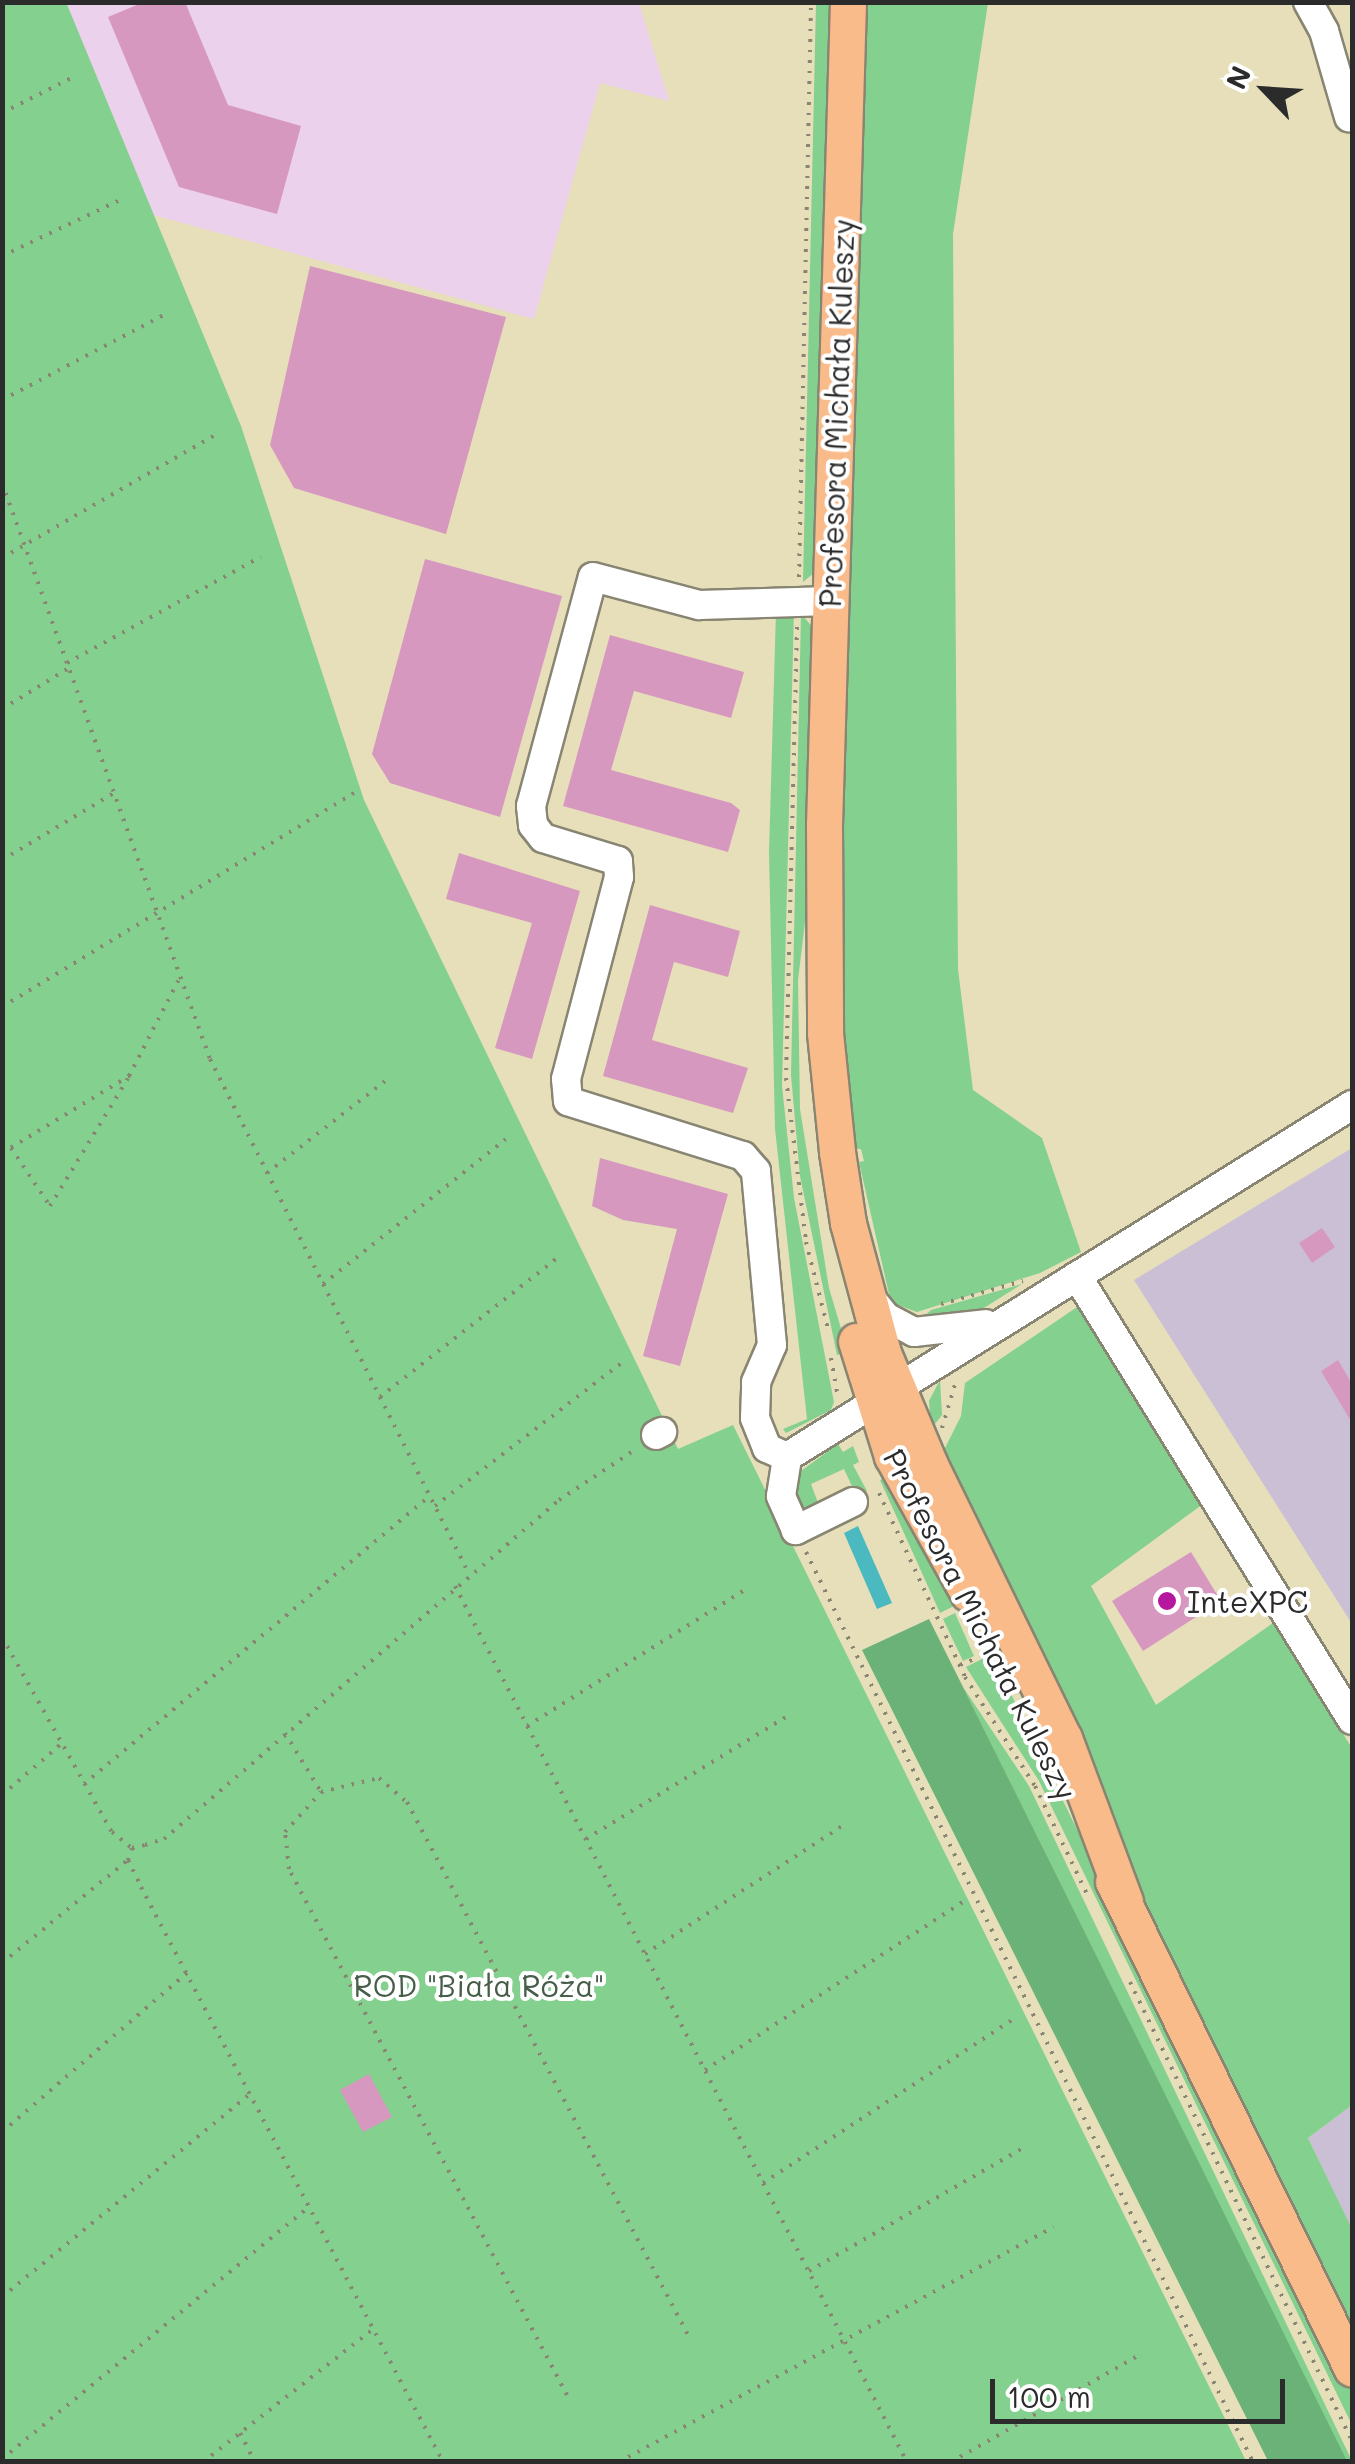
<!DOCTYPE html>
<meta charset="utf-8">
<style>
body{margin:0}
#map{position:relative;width:1355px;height:2464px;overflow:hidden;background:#e6dfba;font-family:Mali,sans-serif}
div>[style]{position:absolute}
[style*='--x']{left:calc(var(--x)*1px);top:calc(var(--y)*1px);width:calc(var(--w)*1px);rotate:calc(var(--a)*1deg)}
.built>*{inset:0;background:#ebd1eb}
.industrial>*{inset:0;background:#cbbfd5}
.green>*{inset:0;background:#84d08e}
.forest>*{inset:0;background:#6bb279}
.water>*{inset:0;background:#4ab9c0}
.building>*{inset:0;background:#d798bf}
.path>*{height:4px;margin-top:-2px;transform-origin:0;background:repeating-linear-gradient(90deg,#888572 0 2.5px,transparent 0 10.5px)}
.roads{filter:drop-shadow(2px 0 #888572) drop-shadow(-2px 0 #888572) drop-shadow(0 2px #888572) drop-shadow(0 -2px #888572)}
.minor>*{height:28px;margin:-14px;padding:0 14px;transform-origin:14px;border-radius:14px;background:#fff}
.major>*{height:35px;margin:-17.5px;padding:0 17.5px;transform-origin:17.5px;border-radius:17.5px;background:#fabb8b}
.dots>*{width:28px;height:28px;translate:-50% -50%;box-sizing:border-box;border:5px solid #fff;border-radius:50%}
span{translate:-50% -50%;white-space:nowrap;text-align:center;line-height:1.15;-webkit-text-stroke:8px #fff;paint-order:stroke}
.street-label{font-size:30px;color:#2b2b2b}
.poi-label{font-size:30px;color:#2b2b2b}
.left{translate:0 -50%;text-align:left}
.park-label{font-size:30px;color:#465d49}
.frame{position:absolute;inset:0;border:5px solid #2b2b2b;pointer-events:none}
.north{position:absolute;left:1215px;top:40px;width:100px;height:100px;-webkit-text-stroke:8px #fff;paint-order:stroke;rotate:295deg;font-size:28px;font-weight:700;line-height:40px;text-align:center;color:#2b2b2b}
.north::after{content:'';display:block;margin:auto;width:35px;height:45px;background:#2b2b2b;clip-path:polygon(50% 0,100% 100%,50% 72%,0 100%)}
.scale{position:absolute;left:990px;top:2379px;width:295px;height:45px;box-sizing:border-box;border:5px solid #2b2b2b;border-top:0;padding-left:12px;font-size:30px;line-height:35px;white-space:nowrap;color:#2b2b2b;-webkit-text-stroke:8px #fff;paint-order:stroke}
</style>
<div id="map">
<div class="built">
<i style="clip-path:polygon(66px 3px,639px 3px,669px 101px,600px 83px,534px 319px,153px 215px)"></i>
</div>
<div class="industrial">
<i style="clip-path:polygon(1352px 1148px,1352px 1624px,1134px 1280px)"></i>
<i style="clip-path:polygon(1352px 2105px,1352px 2230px,1308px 2138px)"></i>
</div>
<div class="green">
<i style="clip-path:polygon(66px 2px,241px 426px,364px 800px,678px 1449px,733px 1425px,1246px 2461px,3px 2462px,2px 3px)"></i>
<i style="clip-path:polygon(832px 2px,815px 572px,803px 582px,816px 3px)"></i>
<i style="clip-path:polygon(865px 3px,988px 3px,953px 234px,958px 969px,973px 1090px,1042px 1138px,1081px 1252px,1040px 1273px,917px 1312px,895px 1304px,889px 1294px,859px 1162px,864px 1161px,861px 1149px,852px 1149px,839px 1112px,842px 581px)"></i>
<i style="clip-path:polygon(776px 611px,794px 611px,782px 1086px,794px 1198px,834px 1402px,831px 1410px,786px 1433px,783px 1429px,807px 1419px,775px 1129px,769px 852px)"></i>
<i style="clip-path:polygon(801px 613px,816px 632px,811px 873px,798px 980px,800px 1109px,829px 1288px,848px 1352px,837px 1355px,800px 1176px,791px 1075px)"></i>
<i style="clip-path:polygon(1022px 1284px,968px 1318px,923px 1317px,931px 1310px)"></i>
<i style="clip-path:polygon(1083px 1303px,1203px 1504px,1091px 1586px,1156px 1705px,1273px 1623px,1352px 1748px,1352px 2105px,1308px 2138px,1352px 2229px,1352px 2341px,1108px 1837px,942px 1454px,961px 1416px,965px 1383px)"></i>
<i style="clip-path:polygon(940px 1380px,942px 1415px,931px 1429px,929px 1401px)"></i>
<i style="clip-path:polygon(838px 1444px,843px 1452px,853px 1446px,859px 1462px,853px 1465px,867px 1491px,856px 1495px,844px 1469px,811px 1484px,820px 1508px,807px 1518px,791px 1496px,794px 1476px)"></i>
<i style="clip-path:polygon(893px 1474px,958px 1604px,940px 1613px,880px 1480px)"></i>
<i style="clip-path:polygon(955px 1613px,974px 1656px,963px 1661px,943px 1619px)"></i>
<i style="clip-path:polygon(984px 1658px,1012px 1696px,1352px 2394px,1352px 2425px,1039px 1781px,966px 1667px)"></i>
<i style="clip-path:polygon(963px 1687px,1029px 1786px,1352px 2461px,1345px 2461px)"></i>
</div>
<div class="forest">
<i style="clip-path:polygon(929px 1619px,963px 1687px,1347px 2461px,1268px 2461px,862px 1650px)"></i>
</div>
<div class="water">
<i style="clip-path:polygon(858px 1526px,892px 1603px,877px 1609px,844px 1533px)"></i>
</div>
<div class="building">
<i style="clip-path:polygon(144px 2px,185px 2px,228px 105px,301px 126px,277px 214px,179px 187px,108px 17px)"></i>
<i style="clip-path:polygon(310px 266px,506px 317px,446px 534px,294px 488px,270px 445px)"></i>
<i style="clip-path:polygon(425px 559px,562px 596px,500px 817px,390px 783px,372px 754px)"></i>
<i style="clip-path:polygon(610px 635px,744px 672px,731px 718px,634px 691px,611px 770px,731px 803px,740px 810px,728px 852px,563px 806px)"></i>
<i style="clip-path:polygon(459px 853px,580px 891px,532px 1059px,495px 1048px,532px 923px,446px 899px)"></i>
<i style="clip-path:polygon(650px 905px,740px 931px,728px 977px,674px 962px,652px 1040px,748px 1068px,733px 1113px,603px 1076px)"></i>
<i style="clip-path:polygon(600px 1158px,728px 1194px,680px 1366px,643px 1356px,677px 1229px,623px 1220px,592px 1206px)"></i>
<i style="clip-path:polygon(1322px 1228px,1335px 1247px,1312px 1263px,1299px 1243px)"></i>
<i style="clip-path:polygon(1338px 1360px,1352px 1384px,1352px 1423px,1321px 1371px)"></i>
<i style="clip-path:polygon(1191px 1552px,1221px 1601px,1143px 1651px,1112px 1601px)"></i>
<i style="clip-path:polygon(369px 2074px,392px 2117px,363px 2132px,340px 2090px)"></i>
</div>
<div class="path">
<i style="--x:2;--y:113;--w:77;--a:-26.9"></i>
<i style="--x:2;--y:256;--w:135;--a:-25.4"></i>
<i style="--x:2;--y:400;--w:187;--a:-27.7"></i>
<i style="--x:2;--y:483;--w:612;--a:70.14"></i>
<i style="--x:210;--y:1059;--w:576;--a:63.3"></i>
<i style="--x:2;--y:558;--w:248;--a:-30"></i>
<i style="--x:799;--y:577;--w:575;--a:-88.8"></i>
<i style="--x:797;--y:627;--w:451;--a:91.4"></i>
<i style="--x:786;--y:1078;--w:165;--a:83"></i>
<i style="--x:806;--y:1242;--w:94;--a:75.8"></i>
<i style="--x:67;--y:663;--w:221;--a:-28.7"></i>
<i style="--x:2;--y:709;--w:79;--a:-31.5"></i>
<i style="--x:2;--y:860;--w:131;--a:-30.9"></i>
<i style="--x:2;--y:1007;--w:416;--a:-31.3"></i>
<i style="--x:11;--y:1148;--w:70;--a:56.1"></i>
<i style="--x:50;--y:1206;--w:150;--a:-58.6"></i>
<i style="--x:2;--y:1153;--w:149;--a:-31.2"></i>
<i style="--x:129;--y:1076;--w:111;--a:-62.7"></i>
<i style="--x:267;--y:1173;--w:155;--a:-37.9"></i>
<i style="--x:323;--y:1284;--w:233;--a:-38.4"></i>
<i style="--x:941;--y:1304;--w:85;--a:-15.7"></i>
<i style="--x:831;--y:1358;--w:40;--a:80"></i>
<i style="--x:380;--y:1397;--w:225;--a:-38.1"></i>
<i style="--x:942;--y:1428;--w:49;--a:-73.4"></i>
<i style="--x:879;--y:1493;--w:203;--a:64.9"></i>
<i style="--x:965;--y:1677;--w:130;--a:57.3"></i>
<i style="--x:1035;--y:1786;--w:118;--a:64.3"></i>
<i style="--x:435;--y:1506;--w:237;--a:-37.5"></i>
<i style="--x:806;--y:1552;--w:1014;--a:63.84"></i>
<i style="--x:455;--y:1586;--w:986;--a:62.71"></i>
<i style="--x:2;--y:1637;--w:224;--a:60.6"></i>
<i style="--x:112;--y:1832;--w:26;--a:39"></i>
<i style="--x:132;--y:1848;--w:13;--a:-13"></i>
<i style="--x:145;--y:1845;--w:20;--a:-18"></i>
<i style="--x:164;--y:1839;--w:521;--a:-40.64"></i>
<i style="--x:559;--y:1500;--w:92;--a:-33.5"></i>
<i style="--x:960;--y:1665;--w:21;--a:-23"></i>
<i style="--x:527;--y:1726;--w:258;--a:-32"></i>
<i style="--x:285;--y:1733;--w:69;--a:58.6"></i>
<i style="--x:84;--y:1784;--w:450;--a:-39.8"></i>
<i style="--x:2;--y:1795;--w:78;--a:-40.8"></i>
<i style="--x:586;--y:1839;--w:240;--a:-31.4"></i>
<i style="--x:132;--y:1848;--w:13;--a:108"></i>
<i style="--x:128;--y:1860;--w:30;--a:64"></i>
<i style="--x:141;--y:1887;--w:649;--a:62.29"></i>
<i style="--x:645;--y:1954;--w:237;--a:-33"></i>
<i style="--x:2;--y:1963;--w:163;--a:-39.3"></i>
<i style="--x:1130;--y:1982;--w:510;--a:64.19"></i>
<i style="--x:705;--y:2070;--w:309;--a:-33.1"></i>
<i style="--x:2;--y:2132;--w:244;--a:-40.7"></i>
<i style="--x:763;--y:2183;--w:301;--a:-33.2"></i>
<i style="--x:809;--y:2271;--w:247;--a:-29.9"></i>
<i style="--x:2;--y:2297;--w:320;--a:-39.3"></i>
<i style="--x:567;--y:2395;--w:595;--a:-117.86"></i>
<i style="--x:289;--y:1869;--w:37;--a:-96"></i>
<i style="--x:285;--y:1832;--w:54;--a:-48"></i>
<i style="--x:321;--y:1792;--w:60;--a:-13.6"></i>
<i style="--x:379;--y:1778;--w:37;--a:41"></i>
<i style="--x:407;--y:1802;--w:603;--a:62.2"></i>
<i style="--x:240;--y:2433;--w:33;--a:63"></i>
<i style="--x:2;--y:2459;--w:397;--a:-39.4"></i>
<i style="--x:203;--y:2462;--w:216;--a:-38"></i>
<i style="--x:619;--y:2462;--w:494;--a:-28.4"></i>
<i style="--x:951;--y:2462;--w:213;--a:-29.6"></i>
</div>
<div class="roads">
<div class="minor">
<i style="--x:1308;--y:2;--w:33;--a:61"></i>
<i style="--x:1324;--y:31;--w:90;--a:73.8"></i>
<i style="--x:1077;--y:1276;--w:522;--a:58.23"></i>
<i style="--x:869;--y:1296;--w:27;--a:51"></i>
<i style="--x:886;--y:1317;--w:32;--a:28"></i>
<i style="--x:914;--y:1332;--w:72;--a:-6.3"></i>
<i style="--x:656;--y:1435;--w:7;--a:-27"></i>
<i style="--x:787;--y:1457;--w:22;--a:-156"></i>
<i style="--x:767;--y:1448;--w:32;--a:-112"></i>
<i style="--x:755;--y:1418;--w:36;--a:-88"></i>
<i style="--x:756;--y:1382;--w:40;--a:-66.6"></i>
<i style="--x:772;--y:1345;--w:175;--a:-95.3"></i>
<i style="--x:756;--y:1171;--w:20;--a:-131"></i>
<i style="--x:743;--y:1156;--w:183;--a:-162.6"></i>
<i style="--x:568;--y:1101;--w:22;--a:-95"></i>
<i style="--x:566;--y:1079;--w:209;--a:-75.3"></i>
<i style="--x:619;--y:877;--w:16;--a:-94"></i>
<i style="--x:618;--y:861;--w:78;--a:-163"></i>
<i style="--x:543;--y:838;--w:16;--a:-128"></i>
<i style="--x:533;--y:825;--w:19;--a:-96"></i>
<i style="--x:531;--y:806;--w:237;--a:-74.9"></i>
<i style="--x:593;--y:577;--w:110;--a:14.8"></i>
<i style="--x:699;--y:605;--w:131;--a:-1.7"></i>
<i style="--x:853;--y:1502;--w:64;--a:153.8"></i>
<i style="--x:796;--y:1530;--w:37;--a:-114"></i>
<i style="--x:781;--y:1496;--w:39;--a:-81"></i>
<i style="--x:787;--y:1457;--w:666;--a:-31.92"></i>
</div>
<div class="major">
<i style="--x:848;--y:2;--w:822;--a:91.67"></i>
<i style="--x:824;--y:824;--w:209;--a:89.7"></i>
<i style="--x:825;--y:1033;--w:120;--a:84.2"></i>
<i style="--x:837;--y:1152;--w:72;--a:81.2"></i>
<i style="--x:848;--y:1223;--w:135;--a:74.9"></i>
<i style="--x:883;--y:1353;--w:121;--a:67.2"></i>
<i style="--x:930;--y:1465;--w:304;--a:63.9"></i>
<i style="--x:1064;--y:1738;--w:174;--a:69.5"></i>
<i style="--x:856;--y:1341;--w:121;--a:72.6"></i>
<i style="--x:892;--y:1456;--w:157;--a:61"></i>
<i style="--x:1113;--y:1881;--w:543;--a:63.91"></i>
</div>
</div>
<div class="dots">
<i style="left:1167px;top:1601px;background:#b5179e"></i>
</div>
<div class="street-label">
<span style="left:836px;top:413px;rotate:-88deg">Profesora Michała Kuleszy</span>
<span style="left:981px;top:1624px;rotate:63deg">Profesora Michała Kuleszy</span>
</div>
<div class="poi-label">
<span class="left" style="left:1187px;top:1601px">InteXPC</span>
</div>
<div class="park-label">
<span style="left:479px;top:1985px">ROD "Biała Róża"</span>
</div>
<div class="frame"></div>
<div class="north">N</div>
<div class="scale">100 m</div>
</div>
